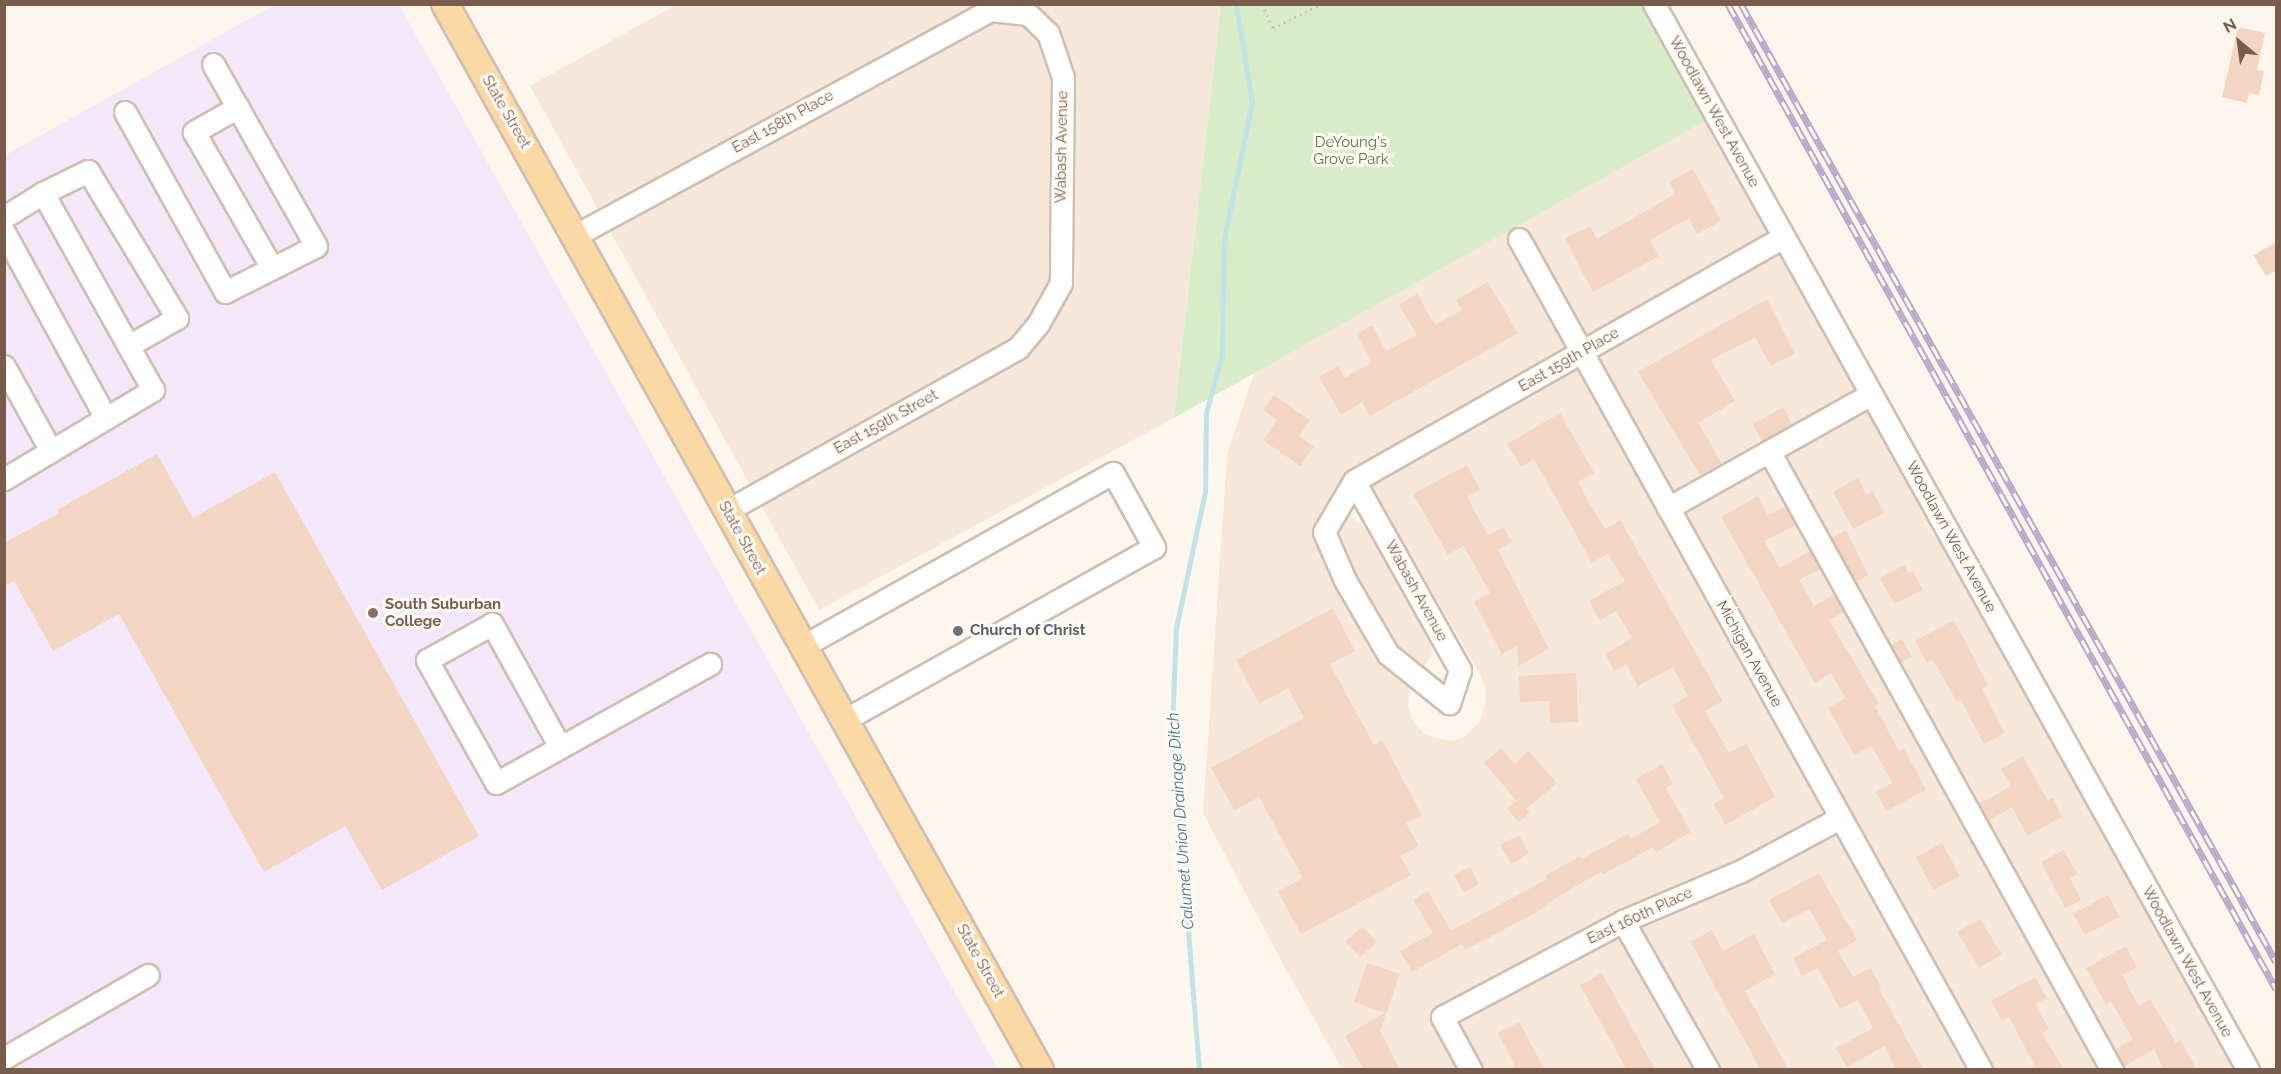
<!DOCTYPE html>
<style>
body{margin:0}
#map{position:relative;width:2281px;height:1074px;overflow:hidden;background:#fdf6ec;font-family:Raleway,sans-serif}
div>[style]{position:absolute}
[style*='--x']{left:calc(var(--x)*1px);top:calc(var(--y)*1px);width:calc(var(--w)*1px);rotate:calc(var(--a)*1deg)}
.residential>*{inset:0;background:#f5e8da}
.education>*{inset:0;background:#f3e8fa}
.green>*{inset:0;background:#d8ecc9}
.stream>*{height:5px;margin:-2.5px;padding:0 2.5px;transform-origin:2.5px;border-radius:2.5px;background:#bfe3e8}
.building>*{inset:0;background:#f3d5c3}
.path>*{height:3px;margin-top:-1.5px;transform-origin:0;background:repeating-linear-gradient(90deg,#d9b8a5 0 1.5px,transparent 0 6px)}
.roads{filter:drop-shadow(2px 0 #d1beb0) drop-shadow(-2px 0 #d1beb0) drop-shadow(0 2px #d1beb0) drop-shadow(0 -2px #d1beb0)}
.minor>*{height:21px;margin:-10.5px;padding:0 10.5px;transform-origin:10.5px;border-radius:10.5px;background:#fff}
.major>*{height:26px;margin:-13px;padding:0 13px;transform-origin:13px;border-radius:13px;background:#fbd9a5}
.rail>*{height:7px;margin-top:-3.5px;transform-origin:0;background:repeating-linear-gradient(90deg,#fffaf3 0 14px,#b9a8c9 0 28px);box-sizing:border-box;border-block:2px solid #b9a8c9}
.dots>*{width:16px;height:16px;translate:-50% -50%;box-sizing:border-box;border:3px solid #fffaf3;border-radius:50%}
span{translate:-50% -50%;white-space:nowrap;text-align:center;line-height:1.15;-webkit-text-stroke:6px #fffaf3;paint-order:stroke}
.street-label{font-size:15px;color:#7a5c4d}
.park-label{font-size:15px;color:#537a41}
.education-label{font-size:15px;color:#785e54;font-weight:700}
.left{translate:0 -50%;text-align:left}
.worship-label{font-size:15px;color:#5b616d;font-weight:700}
.water-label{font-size:16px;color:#437c86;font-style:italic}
.frame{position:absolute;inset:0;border:6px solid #7a5c4d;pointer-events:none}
.north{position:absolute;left:2209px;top:12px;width:60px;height:60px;-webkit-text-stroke:4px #fffaf3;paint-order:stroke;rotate:331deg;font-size:16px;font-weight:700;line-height:24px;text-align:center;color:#7a5c4d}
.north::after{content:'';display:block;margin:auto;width:21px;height:27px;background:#7a5c4d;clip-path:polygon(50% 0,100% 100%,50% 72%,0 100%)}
</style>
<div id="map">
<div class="residential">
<i style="clip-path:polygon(676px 5px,1221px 5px,1174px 418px,819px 610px,530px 86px)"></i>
<i style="clip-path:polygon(evenodd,1707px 120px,2237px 1069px,1342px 1069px,1277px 953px,1203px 813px,1227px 455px,1254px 373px,1707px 120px,1338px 484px,1375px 494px,1479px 672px,1486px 691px,1485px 707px,1479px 723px,1464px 737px,1453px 741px,1440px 739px,1425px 734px,1414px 723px,1408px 707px,1410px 687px,1432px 655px,1431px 643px,1371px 534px,1350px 516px,1342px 502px,1338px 484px)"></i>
</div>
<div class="education">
<i style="clip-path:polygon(274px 5px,399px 5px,998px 1069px,5px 1069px,4px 156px)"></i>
</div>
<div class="green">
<i style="clip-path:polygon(1221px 5px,1642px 5px,1707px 120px,1174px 418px)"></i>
</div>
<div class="stream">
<i style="--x:1199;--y:1070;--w:344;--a:-94.5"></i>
<i style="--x:1172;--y:727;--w:99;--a:-87.7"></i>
<i style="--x:1176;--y:628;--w:139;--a:-78"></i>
<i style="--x:1205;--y:492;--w:79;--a:-89.3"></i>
<i style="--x:1206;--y:413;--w:61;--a:-74.8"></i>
<i style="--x:1222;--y:354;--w:115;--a:-89"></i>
<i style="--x:1224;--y:239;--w:140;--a:-78.4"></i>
<i style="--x:1252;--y:102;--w:99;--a:-99.3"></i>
</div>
<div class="building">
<i style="clip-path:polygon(2238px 27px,2265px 33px,2257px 70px,2264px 71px,2259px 95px,2249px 93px,2247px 103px,2222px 97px)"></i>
<i style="clip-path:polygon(1693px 169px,1721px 221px,1697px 234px,1689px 218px,1650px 240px,1659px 256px,1593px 292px,1565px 239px,1590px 226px,1597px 239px,1675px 194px,1669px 182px)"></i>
<i style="clip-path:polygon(2277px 242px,2277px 270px,2266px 276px,2253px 255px)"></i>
<i style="clip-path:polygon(1488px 282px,1518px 333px,1370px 416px,1362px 402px,1341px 415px,1319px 377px,1338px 366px,1345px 378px,1372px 362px,1356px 334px,1372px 325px,1386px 351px,1417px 335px,1399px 305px,1417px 294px,1435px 325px,1462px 310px,1456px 300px)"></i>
<i style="clip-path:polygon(1767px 299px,1795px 353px,1771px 366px,1755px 337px,1711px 360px,1735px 401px,1698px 423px,1722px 463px,1700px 475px,1638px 372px)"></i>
<i style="clip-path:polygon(1274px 395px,1310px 420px,1299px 436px,1314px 447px,1300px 466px,1263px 440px,1277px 420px,1263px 410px)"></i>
<i style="clip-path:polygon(1783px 407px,1792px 424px,1762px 441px,1753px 424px)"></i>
<i style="clip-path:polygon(1560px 413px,1594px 473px,1578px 482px,1588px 501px,1605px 529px,1620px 520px,1723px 701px,1705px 711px,1729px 753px,1747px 744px,1775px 797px,1725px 825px,1714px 804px,1724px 798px,1672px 705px,1688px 696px,1673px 667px,1638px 686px,1626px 664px,1614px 671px,1605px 654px,1632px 638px,1616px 611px,1600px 620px,1589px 601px,1625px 581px,1608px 554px,1592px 563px,1534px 459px,1521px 467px,1507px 444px)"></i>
<i style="clip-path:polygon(157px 454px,193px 518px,275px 472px,479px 836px,382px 890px,345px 826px,264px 872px,119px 614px,53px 651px,14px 581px,4px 586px,4px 543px,59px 513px,57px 510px)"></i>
<i style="clip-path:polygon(1467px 465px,1480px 490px,1467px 497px,1488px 535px,1503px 527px,1512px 542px,1498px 550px,1549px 649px,1518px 666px,1517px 646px,1502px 654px,1474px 602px,1490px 593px,1464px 546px,1448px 555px,1413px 494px)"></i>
<i style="clip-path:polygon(1858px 478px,1866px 495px,1873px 491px,1884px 513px,1853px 529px,1833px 492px)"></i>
<i style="clip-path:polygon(1758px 496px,1768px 515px,1785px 507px,1796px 525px,1764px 541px,1780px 568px,1810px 551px,1820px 569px,1799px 580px,1814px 606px,1834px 595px,1844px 612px,1829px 620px,1879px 704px,1875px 706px,1899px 751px,1904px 748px,1926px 790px,1886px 811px,1876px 792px,1892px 783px,1872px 746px,1854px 755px,1828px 708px,1845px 698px,1831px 673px,1815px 683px,1721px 517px)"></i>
<i style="clip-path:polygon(1846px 530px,1868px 575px,1856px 582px,1832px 538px)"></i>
<i style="clip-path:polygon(1904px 565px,1909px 573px,1913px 571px,1923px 590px,1894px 604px,1880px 578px)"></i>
<i style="clip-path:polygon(1333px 608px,1355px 651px,1330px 664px,1374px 745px,1382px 740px,1422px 815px,1406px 823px,1419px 846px,1400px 856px,1411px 875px,1301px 934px,1278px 892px,1303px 878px,1259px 797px,1234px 810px,1211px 768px,1304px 718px,1288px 688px,1259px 704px,1236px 660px)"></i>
<i style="clip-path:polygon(1954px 620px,1988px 685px,1982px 689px,2005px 733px,1984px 744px,1961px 700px,1957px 702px,1933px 660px,1927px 663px,1915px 641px)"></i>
<i style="clip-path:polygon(1902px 639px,1912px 657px,1901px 663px,1891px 645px)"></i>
<i style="clip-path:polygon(1576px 673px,1578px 722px,1550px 723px,1549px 701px,1520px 702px,1519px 676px)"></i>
<i style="clip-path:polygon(1501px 748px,1514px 764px,1529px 751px,1557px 783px,1526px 809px,1530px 813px,1518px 822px,1507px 808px,1517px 801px,1484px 763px)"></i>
<i style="clip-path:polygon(2023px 756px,2048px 801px,2053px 798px,2062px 817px,2027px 836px,2012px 807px,1988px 821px,1979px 804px,2011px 786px,2001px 769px)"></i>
<i style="clip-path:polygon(1662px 764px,1673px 784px,1666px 788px,1691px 832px,1656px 852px,1653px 847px,1604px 874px,1602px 871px,1547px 903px,1548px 906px,1465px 950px,1462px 944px,1412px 972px,1400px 951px,1433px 933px,1413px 900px,1428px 891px,1451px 931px,1547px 879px,1545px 876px,1580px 856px,1582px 859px,1628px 834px,1630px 839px,1660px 822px,1636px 779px)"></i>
<i style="clip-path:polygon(1519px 835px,1529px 853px,1511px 864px,1500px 845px)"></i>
<i style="clip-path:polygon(1942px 843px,1960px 876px,1933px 890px,1916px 857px)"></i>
<i style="clip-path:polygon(2064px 850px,2077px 874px,2070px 878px,2081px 900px,2065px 908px,2041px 862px)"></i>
<i style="clip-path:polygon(1470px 867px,1479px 884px,1464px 892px,1454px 875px)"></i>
<i style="clip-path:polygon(1819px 873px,1857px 940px,1838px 951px,1853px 977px,1871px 968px,1881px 987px,1879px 989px,1924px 1070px,1897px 1070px,1884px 1046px,1847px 1067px,1836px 1048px,1873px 1028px,1858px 1000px,1840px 1009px,1818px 968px,1802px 976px,1793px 958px,1827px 940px,1809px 909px,1782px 923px,1769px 900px)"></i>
<i style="clip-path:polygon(2108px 895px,2120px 917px,2085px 935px,2073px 914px)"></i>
<i style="clip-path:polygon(1980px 919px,2002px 954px,1979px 968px,1957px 932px)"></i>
<i style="clip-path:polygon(1362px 927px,1377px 942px,1360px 957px,1345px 942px)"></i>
<i style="clip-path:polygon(1712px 930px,1723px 951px,1754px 934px,1775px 974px,1745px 991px,1789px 1070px,1761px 1070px,1722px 1000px,1691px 942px)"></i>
<i style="clip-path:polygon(2126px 946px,2137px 967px,2122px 975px,2139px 1006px,2150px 999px,2176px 1043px,2181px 1040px,2197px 1070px,2164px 1070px,2154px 1049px,2124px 1067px,2115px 1050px,2133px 1039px,2111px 1002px,2106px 1005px,2086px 968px)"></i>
<i style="clip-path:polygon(1367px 963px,1400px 974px,1380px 1031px,1400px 1070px,1364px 1070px,1345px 1036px,1385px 1013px,1354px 1002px)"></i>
<i style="clip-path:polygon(1602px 973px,1630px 1024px,1655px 1070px,1627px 1070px,1612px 1043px,1580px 985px)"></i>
<i style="clip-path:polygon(2035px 977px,2047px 998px,2035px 1004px,2049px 1029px,2042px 1033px,2064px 1070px,2037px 1070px,2009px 1017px,2002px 1021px,1991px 1001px)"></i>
<i style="clip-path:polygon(1519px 1022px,1545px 1070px,1517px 1070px,1498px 1033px)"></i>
</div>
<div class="path">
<i style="--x:1262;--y:4;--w:26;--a:65"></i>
<i style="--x:1273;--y:28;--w:54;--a:-26.6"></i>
</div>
<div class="roads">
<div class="minor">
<i style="--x:1654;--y:4;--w:1220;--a:60.87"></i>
<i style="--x:238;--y:107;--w:51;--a:150.4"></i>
<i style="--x:194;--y:132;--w:157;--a:60.2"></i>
<i style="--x:125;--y:112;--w:206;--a:60.9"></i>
<i style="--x:225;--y:292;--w:102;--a:-26.8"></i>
<i style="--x:316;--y:246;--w:209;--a:-119.5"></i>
<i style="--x:4;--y:217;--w:46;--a:-31.6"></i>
<i style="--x:43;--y:193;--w:50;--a:-26.1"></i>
<i style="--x:88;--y:171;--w:172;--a:58.8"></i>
<i style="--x:177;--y:318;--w:56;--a:150.3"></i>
<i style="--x:4;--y:232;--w:212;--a:61.3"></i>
<i style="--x:576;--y:235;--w:471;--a:-28.5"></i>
<i style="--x:990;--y:10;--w:38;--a:6"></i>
<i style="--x:1028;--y:14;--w:28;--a:44"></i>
<i style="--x:1048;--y:33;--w:46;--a:71.2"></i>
<i style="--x:1063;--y:77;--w:206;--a:90.6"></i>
<i style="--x:1061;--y:283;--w:47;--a:119.3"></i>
<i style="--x:1038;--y:324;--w:31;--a:130"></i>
<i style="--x:1018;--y:348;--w:334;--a:150.8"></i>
<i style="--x:1519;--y:239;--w:951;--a:60.93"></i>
<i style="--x:4;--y:366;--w:97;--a:61.1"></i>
<i style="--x:1769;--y:451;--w:708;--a:61.01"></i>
<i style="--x:4;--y:479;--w:174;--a:-30.9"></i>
<i style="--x:153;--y:390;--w:226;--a:-119.2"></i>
<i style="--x:1354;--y:481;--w:217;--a:60.7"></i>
<i style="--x:1460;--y:670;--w:35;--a:108"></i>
<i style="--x:1449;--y:703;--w:78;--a:-141.2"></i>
<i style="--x:1388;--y:654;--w:86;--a:-120.2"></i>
<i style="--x:1345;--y:580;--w:52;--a:-113.6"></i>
<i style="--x:1324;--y:532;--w:59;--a:-59.5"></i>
<i style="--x:1354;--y:481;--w:494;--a:-29.6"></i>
<i style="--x:1668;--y:508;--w:233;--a:-29.3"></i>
<i style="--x:803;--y:646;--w:355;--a:-29.2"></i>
<i style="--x:1113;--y:473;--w:85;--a:61"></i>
<i style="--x:1154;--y:547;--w:354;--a:150.8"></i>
<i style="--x:560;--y:747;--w:141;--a:-118.9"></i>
<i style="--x:492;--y:624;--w:74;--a:151"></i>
<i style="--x:427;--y:660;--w:141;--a:60.7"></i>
<i style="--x:496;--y:783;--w:245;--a:-29.1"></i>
<i style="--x:1623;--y:921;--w:172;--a:60.3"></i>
<i style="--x:4;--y:1058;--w:166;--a:-30"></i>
<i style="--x:1471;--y:1070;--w:60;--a:-118.7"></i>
<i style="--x:1442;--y:1017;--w:205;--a:-27.9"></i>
<i style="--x:1623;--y:921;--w:128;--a:-23"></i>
<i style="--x:1741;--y:871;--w:112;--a:-28.2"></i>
</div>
<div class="major">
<i style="--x:445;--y:4;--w:1221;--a:60.83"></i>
</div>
</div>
<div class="rail">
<i style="--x:1728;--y:4;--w:1127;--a:60.91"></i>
<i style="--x:1741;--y:4;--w:1097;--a:60.82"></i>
</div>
<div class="dots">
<i style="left:373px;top:613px;background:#8d6e63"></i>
<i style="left:958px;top:631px;background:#6b7280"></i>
</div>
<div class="street-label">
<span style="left:506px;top:112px;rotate:60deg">State Street</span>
<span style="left:1714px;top:112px;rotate:61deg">Woodlawn West Avenue</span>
<span style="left:783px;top:122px;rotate:-29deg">East 158th Place</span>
<span style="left:1062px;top:147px;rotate:-89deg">Wabash Avenue</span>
<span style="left:1569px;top:360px;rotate:-30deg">East 159th Place</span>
<span style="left:886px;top:422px;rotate:-29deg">East 159th Street</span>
<span style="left:1951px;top:537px;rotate:61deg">Woodlawn West Avenue</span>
<span style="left:742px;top:538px;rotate:61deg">State Street</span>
<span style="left:1416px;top:591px;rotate:61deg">Wabash Avenue</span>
<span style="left:1749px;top:654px;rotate:61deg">Michigan Avenue</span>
<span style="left:1640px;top:916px;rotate:-25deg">East 160th Place</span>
<span style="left:980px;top:961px;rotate:61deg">State Street</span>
<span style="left:2187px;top:962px;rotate:61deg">Woodlawn West Avenue</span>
</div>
<div class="park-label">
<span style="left:1351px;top:151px">DeYoung's<br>Grove Park</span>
</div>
<div class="education-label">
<span class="left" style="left:385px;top:613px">South Suburban<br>College</span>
</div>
<div class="worship-label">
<span class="left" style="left:970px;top:631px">Church of Christ</span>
</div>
<div class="water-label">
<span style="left:1181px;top:821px;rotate:-94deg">Calumet Union Drainage Ditch</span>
</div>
<div class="frame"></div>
<div class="north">N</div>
</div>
